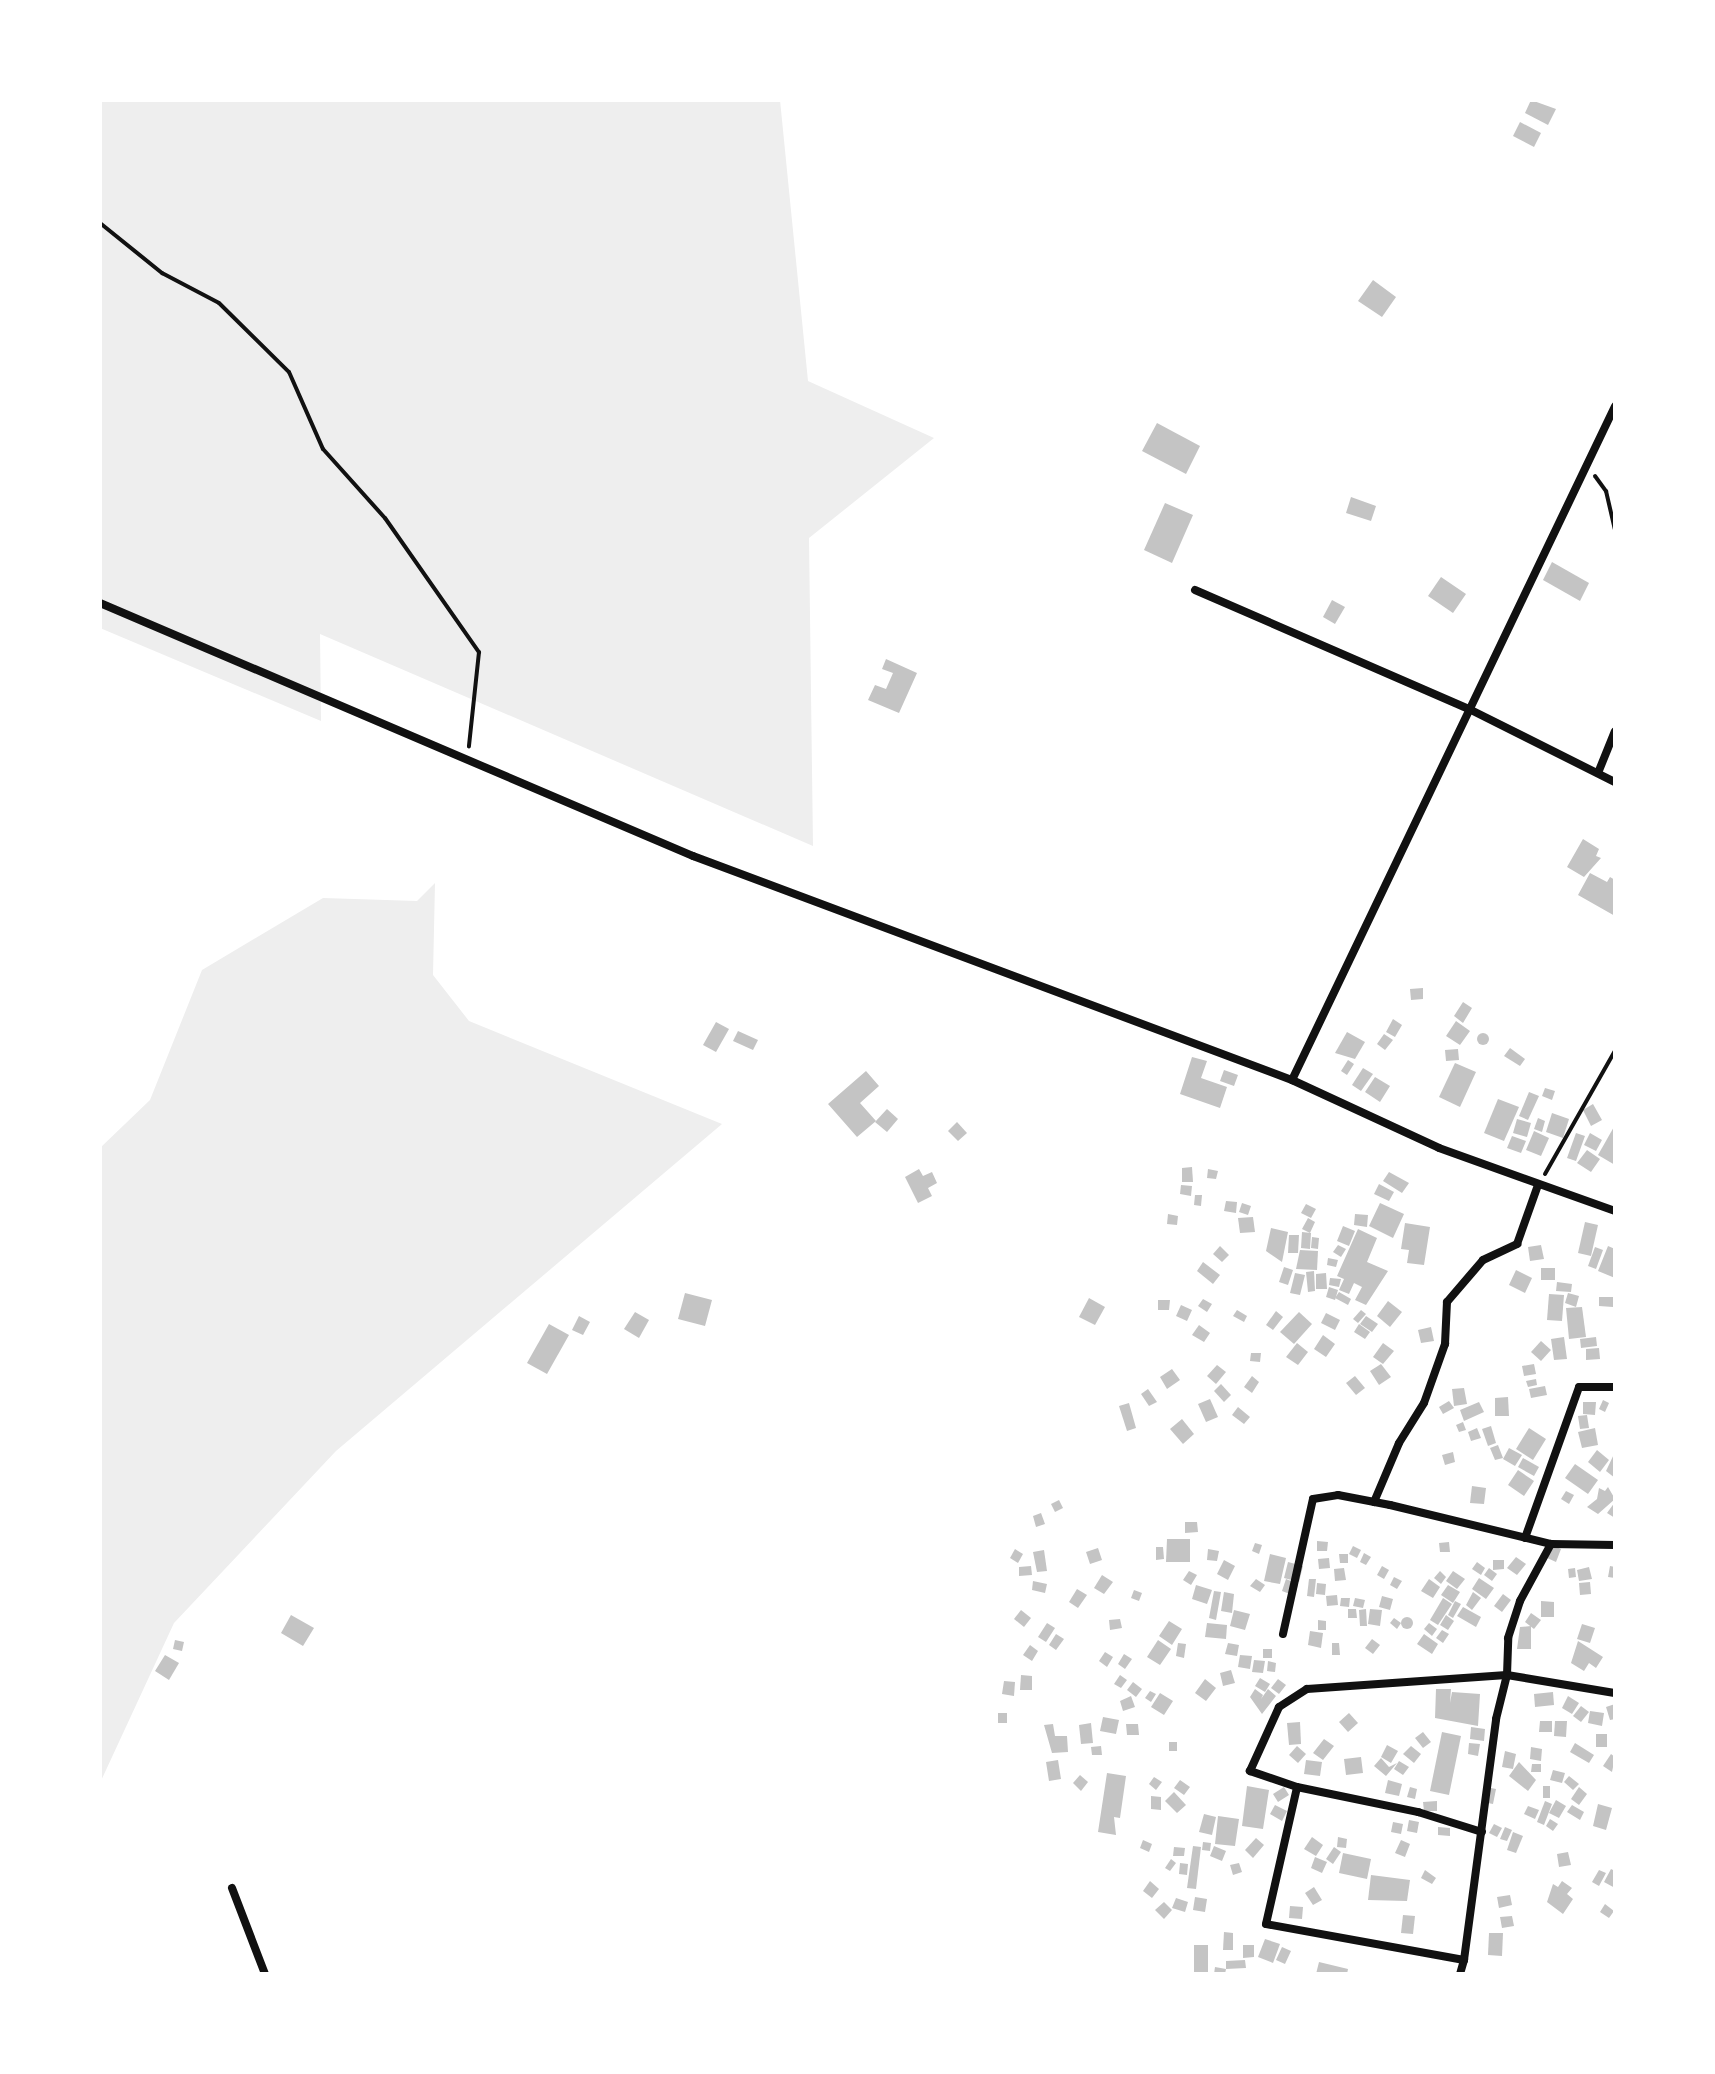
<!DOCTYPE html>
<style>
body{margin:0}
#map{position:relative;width:1715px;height:2074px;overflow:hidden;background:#fff;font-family:Mulish,sans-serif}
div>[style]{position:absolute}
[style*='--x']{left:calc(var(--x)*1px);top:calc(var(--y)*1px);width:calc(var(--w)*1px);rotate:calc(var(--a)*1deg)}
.green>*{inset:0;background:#eee}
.building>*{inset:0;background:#c4c4c4}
.round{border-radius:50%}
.path>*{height:4px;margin:-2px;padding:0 2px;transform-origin:2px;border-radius:2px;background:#111}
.minor>*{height:8px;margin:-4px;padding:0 4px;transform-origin:4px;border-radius:4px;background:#111}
span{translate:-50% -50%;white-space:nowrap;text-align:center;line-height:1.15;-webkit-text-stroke:7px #fff;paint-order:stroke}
.frame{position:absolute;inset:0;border:102px solid #fff;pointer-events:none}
</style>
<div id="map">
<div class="green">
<i style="clip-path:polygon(100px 100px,780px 100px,808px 381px,934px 438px,809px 538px,813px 846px,320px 634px,321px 721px,100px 628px)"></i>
<i style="clip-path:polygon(435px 883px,433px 975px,469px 1021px,722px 1124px,336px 1451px,174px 1623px,100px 1783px,100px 1148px,150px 1100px,202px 970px,323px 898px,417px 901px)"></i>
</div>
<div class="building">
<i style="clip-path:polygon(1531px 100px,1556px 109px,1548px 125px,1525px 113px)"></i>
<i style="clip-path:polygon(1520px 122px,1541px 133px,1534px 147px,1513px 136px)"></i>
<i style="clip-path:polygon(1373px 280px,1396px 297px,1382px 317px,1358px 301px)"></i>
<i style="clip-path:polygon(1157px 423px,1200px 446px,1186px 474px,1142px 451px)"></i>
<i style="clip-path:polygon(1351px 497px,1376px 506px,1371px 521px,1346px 513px)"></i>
<i style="clip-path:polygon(1165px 503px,1193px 515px,1172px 563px,1144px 550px)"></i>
<i style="clip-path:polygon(1552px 562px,1589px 583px,1580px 601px,1543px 580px)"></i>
<i style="clip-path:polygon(1441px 577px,1466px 594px,1453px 613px,1428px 596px)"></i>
<i style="clip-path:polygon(1332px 600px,1345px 607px,1335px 624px,1323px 617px)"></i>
<i style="clip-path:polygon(886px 659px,917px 673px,899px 713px,868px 700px,875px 685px,886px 689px,893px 673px,882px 669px)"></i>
<i style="clip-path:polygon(1583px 839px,1599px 849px,1596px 856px,1601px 858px,1584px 877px,1567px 867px)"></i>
<i style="clip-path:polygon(1590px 873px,1607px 882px,1610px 877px,1615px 880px,1615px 916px,1578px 895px)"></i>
<i style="clip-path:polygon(1423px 988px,1423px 999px,1411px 1000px,1410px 989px)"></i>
<i style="clip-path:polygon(1463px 1002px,1472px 1008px,1463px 1023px,1454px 1016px)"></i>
<i style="clip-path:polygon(1393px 1019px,1402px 1025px,1395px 1037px,1386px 1032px)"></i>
<i style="clip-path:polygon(1456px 1021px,1470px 1031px,1460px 1045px,1446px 1036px)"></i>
<i style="clip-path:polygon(716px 1022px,729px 1029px,716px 1052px,703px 1045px)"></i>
<i style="clip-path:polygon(738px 1031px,758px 1040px,753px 1050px,733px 1041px)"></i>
<i style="clip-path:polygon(1347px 1032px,1365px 1042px,1355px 1059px,1335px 1053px)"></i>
<i class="round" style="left:1477px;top:1033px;width:12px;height:12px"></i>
<i style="clip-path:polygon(1384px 1034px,1393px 1040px,1385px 1050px,1377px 1044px)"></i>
<i style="clip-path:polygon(1510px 1048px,1525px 1059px,1520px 1066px,1504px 1056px)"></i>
<i style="clip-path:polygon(1458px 1049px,1459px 1060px,1446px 1061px,1445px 1050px)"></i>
<i style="clip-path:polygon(1192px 1057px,1207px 1061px,1201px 1078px,1227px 1087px,1220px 1108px,1180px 1094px)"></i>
<i style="clip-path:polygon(1348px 1060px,1354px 1064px,1347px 1075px,1341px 1071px)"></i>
<i style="clip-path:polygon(1455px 1063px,1476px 1072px,1460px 1107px,1439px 1097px)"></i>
<i style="clip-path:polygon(1363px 1068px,1373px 1074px,1361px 1091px,1352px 1085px)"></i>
<i style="clip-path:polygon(1224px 1070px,1238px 1075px,1234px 1086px,1220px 1081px)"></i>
<i style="clip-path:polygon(866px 1071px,879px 1086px,860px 1103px,876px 1121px,857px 1137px,828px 1104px)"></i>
<i style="clip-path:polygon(1375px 1077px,1390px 1086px,1380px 1102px,1365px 1092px)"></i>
<i style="clip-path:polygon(1545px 1088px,1555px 1091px,1552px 1100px,1542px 1096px)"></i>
<i style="clip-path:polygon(1529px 1092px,1539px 1096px,1528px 1120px,1519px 1116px)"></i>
<i style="clip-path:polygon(1498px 1099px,1519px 1107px,1504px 1141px,1484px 1133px)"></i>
<i style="clip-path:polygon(1593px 1104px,1602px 1120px,1591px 1126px,1583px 1110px)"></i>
<i style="clip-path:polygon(887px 1109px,898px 1119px,887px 1132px,875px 1122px)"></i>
<i style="clip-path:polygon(1552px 1113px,1569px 1119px,1563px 1138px,1546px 1132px)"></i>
<i style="clip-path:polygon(1538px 1118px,1545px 1121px,1542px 1132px,1534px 1129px)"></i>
<i style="clip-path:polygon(1517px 1119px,1531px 1123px,1527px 1137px,1513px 1133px)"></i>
<i style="clip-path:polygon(957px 1122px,967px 1133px,958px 1141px,948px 1131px)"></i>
<i style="clip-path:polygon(1615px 1125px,1615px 1165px,1598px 1155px)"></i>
<i style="clip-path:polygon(1534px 1131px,1549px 1138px,1541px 1156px,1526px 1150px)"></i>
<i style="clip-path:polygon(1576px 1133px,1585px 1136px,1576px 1161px,1567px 1158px)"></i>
<i style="clip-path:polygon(1590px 1133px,1602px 1140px,1596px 1151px,1584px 1145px)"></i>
<i style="clip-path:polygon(1512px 1136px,1526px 1141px,1521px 1153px,1507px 1148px)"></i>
<i style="clip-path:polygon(1587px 1150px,1600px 1159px,1591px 1172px,1577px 1163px)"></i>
<i style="clip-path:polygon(1192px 1167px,1193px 1182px,1182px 1182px,1182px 1168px)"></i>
<i style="clip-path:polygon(919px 1169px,923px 1176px,932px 1172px,937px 1183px,928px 1188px,932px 1196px,918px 1203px,905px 1177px)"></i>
<i style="clip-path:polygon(1208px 1169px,1218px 1171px,1216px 1179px,1207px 1178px)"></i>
<i style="clip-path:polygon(1389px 1172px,1409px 1183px,1402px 1193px,1383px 1181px)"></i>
<i style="clip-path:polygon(1379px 1184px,1394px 1192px,1389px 1201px,1374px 1194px)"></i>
<i style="clip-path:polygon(1181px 1185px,1192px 1186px,1191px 1196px,1180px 1194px)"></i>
<i style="clip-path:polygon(1195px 1195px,1202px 1195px,1201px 1206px,1194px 1205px)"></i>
<i style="clip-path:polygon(1226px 1201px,1237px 1202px,1236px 1213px,1224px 1211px)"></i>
<i style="clip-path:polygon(1242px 1203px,1251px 1206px,1248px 1215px,1239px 1212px)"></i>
<i style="clip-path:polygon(1380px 1203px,1404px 1214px,1393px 1238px,1369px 1226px)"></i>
<i style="clip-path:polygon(1306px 1204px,1316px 1209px,1311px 1218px,1301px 1213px)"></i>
<i style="clip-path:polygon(1168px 1214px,1178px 1216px,1177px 1225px,1167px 1224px)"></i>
<i style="clip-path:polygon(1355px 1214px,1368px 1215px,1367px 1227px,1354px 1225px)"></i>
<i style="clip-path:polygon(1253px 1217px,1255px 1232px,1240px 1233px,1238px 1218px)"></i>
<i style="clip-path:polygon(1308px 1218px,1315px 1222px,1310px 1233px,1302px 1229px)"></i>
<i style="clip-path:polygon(1585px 1222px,1598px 1225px,1591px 1256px,1578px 1253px)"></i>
<i style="clip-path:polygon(1405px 1223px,1430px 1227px,1424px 1265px,1407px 1263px,1409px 1250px,1401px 1249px)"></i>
<i style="clip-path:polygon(1343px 1226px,1355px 1231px,1349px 1246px,1337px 1241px)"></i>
<i style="clip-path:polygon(1271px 1228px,1288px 1232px,1282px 1262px,1266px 1251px)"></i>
<i style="clip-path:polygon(1358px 1229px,1377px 1238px,1367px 1262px,1388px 1271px,1366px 1305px,1355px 1300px,1362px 1287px,1354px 1283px,1349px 1294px,1339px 1290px,1344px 1279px,1337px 1276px)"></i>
<i style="clip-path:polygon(1302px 1232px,1311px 1233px,1310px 1249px,1301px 1248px)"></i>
<i style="clip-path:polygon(1289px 1235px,1299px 1235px,1298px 1253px,1288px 1253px)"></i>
<i style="clip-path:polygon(1312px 1237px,1319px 1238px,1318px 1249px,1311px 1248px)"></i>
<i style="clip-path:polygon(1338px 1245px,1346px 1249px,1341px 1257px,1333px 1252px)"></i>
<i style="clip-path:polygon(1541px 1245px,1544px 1259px,1530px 1261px,1528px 1247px)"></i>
<i style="clip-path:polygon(1220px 1246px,1229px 1255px,1222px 1262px,1213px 1254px)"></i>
<i style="clip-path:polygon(1608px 1246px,1615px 1249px,1615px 1278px,1598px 1271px)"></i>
<i style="clip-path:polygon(1595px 1247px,1603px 1250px,1596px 1269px,1588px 1266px)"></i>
<i style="clip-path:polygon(1300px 1250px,1318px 1251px,1317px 1270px,1296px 1269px)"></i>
<i style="clip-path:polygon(1328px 1258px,1338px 1260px,1336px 1267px,1327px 1265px)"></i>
<i style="clip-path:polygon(1203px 1262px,1220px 1275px,1213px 1284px,1197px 1271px)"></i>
<i style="clip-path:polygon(1284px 1267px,1293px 1270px,1288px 1285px,1279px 1282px)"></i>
<i style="clip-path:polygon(1541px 1268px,1555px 1268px,1555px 1280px,1541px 1280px)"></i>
<i style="clip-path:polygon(1516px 1270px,1532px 1278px,1525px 1293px,1509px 1285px)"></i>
<i style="clip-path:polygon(1314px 1271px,1315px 1291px,1308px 1292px,1306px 1272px)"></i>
<i style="clip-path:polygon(1295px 1273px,1305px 1275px,1300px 1295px,1290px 1293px)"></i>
<i style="clip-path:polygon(1326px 1273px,1327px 1289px,1316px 1289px,1316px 1274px)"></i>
<i style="clip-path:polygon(1330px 1278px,1341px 1279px,1339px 1287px,1329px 1285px)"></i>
<i style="clip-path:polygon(1557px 1282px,1572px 1284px,1571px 1292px,1556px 1291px)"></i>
<i style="clip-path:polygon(1329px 1287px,1338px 1290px,1335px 1300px,1326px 1297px)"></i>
<i style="clip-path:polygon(1339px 1292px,1351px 1299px,1348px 1305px,1335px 1298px)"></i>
<i style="clip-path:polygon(685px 1293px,712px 1300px,705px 1326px,678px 1319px)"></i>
<i style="clip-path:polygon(1568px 1293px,1579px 1296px,1576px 1307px,1565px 1303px)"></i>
<i style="clip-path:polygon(1549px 1294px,1564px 1295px,1562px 1321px,1547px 1320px)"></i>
<i style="clip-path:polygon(1599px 1297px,1613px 1297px,1613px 1307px,1599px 1306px)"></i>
<i style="clip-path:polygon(1089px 1298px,1105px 1307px,1095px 1325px,1079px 1317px)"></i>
<i style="clip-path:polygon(1203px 1299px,1212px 1304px,1207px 1312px,1198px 1306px)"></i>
<i style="clip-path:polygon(1158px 1300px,1170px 1300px,1169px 1310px,1158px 1310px)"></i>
<i style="clip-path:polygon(1388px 1301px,1402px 1312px,1390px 1327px,1377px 1316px)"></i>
<i style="clip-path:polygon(1181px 1305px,1192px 1310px,1187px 1321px,1176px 1316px)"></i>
<i style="clip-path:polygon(1582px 1307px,1586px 1337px,1569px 1339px,1566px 1308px)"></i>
<i style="clip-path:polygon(1237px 1310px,1247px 1316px,1244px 1322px,1233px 1316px)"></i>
<i style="clip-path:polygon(1361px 1310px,1366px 1314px,1358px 1323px,1353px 1319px)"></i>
<i style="clip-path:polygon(1276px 1311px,1283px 1317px,1273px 1330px,1266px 1325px)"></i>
<i style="clip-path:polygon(635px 1312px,649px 1320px,639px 1338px,624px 1329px)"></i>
<i style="clip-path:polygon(1299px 1312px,1312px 1324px,1294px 1344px,1280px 1332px)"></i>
<i style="clip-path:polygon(1326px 1313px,1340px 1320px,1335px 1330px,1321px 1323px)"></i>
<i style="clip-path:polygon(579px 1316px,590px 1322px,583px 1335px,572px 1330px)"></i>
<i style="clip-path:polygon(1366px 1316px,1378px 1324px,1372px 1332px,1360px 1324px)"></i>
<i style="clip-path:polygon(549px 1324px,569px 1335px,547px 1374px,527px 1363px)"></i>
<i style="clip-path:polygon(1359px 1324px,1370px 1332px,1365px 1339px,1354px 1332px)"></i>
<i style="clip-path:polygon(1199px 1325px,1210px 1333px,1204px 1342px,1192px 1335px)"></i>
<i style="clip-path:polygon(1431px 1327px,1434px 1341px,1421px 1343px,1418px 1330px)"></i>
<i style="clip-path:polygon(1323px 1335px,1335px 1344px,1326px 1357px,1314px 1349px)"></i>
<i style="clip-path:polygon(1564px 1337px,1567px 1359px,1554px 1360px,1551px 1339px)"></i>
<i style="clip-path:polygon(1596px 1337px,1597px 1346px,1581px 1348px,1580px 1339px)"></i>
<i style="clip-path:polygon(1541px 1341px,1551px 1350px,1541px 1361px,1531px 1352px)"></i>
<i style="clip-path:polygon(1297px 1343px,1308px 1352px,1298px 1365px,1286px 1357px)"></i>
<i style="clip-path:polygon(1383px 1343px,1394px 1351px,1383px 1364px,1373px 1357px)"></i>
<i style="clip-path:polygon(1599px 1348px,1600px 1359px,1586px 1360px,1586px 1349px)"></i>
<i style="clip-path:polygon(1251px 1353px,1261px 1353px,1260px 1362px,1250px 1361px)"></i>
<i style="clip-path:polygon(1381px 1364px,1391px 1377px,1379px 1385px,1370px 1371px)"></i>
<i style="clip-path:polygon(1534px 1364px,1536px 1374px,1524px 1376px,1522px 1366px)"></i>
<i style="clip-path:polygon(1217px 1365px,1226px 1372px,1216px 1384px,1207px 1376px)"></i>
<i style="clip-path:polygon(1172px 1369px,1180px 1380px,1167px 1389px,1160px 1377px)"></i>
<i style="clip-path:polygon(1252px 1376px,1259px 1382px,1252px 1393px,1244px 1387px)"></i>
<i style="clip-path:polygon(1355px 1376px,1365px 1388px,1356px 1395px,1346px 1383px)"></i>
<i style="clip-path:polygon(1536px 1379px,1537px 1385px,1528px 1387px,1526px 1381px)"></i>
<i style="clip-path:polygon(1221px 1384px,1231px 1395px,1224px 1402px,1214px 1391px)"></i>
<i style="clip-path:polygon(1545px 1386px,1547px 1395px,1531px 1398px,1529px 1389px)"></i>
<i style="clip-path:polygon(1464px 1388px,1467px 1404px,1454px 1406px,1452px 1389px)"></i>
<i style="clip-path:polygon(1148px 1389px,1157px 1402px,1149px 1406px,1141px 1394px)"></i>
<i style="clip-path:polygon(1508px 1397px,1509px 1416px,1495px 1416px,1495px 1398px)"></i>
<i style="clip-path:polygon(1210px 1399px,1218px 1417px,1206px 1422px,1198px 1404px)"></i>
<i style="clip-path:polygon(1603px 1400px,1609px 1403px,1605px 1412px,1599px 1409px)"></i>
<i style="clip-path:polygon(1449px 1401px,1454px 1408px,1443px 1414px,1439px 1407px)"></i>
<i style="clip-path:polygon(1479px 1402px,1484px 1412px,1464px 1421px,1460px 1410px)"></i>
<i style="clip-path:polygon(1583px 1402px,1596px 1402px,1595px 1415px,1583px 1414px)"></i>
<i style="clip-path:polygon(1129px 1403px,1136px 1428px,1127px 1431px,1119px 1406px)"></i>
<i style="clip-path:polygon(1238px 1407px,1250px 1417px,1244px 1424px,1232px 1415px)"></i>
<i style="clip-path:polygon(1587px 1415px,1589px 1428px,1580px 1429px,1578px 1416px)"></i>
<i style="clip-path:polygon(1182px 1419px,1194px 1434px,1183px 1444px,1170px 1429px)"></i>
<i style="clip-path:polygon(1463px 1422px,1466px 1430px,1459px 1432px,1456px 1425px)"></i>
<i style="clip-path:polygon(1491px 1426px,1496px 1443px,1488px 1446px,1482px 1429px)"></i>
<i style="clip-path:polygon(1477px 1428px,1481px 1438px,1471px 1441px,1468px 1432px)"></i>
<i style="clip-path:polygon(1529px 1428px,1546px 1439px,1533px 1460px,1516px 1449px)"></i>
<i style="clip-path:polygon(1595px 1428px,1598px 1445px,1582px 1448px,1578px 1432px)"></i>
<i style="clip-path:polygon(1498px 1445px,1503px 1458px,1495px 1460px,1490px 1448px)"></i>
<i style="clip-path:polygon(1509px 1448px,1522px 1455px,1515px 1466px,1503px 1459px)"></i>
<i style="clip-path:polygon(1597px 1450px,1609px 1460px,1600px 1472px,1588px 1462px)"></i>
<i style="clip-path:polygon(1453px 1452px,1455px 1462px,1445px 1465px,1442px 1455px)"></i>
<i style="clip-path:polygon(1615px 1452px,1615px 1478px,1606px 1471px)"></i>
<i style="clip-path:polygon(1523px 1458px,1539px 1467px,1534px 1476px,1518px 1467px)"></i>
<i style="clip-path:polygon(1575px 1464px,1598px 1480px,1588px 1494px,1565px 1478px)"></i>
<i style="clip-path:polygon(1518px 1470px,1534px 1481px,1524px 1496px,1508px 1485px)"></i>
<i style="clip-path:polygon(1472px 1486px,1486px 1488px,1484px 1504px,1470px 1503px)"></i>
<i style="clip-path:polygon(1608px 1487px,1615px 1499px,1598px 1514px,1587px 1507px,1597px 1499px,1599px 1488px,1605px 1491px)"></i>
<i style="clip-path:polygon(1566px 1491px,1574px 1495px,1569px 1504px,1561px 1499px)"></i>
<i style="clip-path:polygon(1059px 1500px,1063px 1508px,1055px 1512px,1051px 1504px)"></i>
<i style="clip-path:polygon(1615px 1502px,1615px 1518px,1607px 1513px)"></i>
<i style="clip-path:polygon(1041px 1513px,1045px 1524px,1036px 1527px,1033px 1516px)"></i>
<i style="clip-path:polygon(1185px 1522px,1197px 1522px,1198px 1532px,1185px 1533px)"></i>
<i style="clip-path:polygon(1167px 1539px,1190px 1539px,1190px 1562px,1166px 1562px)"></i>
<i style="clip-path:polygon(1317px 1541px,1328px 1542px,1327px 1551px,1317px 1551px)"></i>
<i style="clip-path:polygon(1449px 1542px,1450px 1552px,1440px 1552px,1439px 1543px)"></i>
<i style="clip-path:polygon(1255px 1543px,1262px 1545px,1259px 1554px,1252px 1551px)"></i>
<i style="clip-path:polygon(1551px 1545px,1561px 1549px,1556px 1562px,1545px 1557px)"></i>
<i style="clip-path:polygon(1353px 1546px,1361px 1550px,1357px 1558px,1349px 1554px)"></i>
<i style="clip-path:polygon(1156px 1547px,1163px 1547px,1164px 1559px,1156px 1560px)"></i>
<i style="clip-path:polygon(1098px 1548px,1102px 1560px,1090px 1564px,1086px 1552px)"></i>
<i style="clip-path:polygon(1015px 1549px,1023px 1554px,1018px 1563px,1010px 1558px)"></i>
<i style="clip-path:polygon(1208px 1549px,1219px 1551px,1217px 1561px,1207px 1560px)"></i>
<i style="clip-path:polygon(1044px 1550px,1047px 1571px,1037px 1572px,1033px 1552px)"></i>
<i style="clip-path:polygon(1364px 1553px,1371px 1557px,1366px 1565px,1360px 1562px)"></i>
<i style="clip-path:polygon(1270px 1554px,1286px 1558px,1280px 1584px,1264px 1581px)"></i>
<i style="clip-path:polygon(1339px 1554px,1348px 1554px,1348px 1563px,1340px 1563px)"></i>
<i style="clip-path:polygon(1516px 1557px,1526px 1564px,1517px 1575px,1507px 1568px)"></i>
<i style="clip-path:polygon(1329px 1558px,1330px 1568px,1319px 1569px,1318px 1559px)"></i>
<i style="clip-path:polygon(1224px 1560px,1235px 1566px,1228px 1580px,1217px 1574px)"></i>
<i style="clip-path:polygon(1493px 1560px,1504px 1560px,1504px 1569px,1493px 1570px)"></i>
<i style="clip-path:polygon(1288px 1562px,1303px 1566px,1299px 1582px,1284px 1578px)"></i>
<i style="clip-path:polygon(1477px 1562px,1485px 1568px,1481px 1575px,1472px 1569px)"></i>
<i style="clip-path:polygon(1031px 1566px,1032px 1575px,1019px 1576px,1019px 1567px)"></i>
<i style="clip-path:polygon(1382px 1566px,1389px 1570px,1384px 1579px,1377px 1575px)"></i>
<i style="clip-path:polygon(1610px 1566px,1615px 1567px,1615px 1578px,1608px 1577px)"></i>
<i style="clip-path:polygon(1589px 1567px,1592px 1579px,1579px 1581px,1577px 1570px)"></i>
<i style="clip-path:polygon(1344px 1568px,1346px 1580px,1335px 1581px,1334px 1569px)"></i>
<i style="clip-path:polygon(1489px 1568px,1497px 1574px,1492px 1581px,1484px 1575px)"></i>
<i style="clip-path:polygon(1575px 1568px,1576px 1577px,1569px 1578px,1568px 1569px)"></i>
<i style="clip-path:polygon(1189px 1571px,1197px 1575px,1191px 1585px,1183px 1580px)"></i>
<i style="clip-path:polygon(1440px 1571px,1446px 1577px,1441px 1584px,1434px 1578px)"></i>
<i style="clip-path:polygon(1453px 1571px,1465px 1579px,1457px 1589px,1446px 1581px)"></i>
<i style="clip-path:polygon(1102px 1575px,1113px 1582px,1104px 1594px,1094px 1588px)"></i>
<i style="clip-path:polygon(1394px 1577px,1402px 1581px,1397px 1589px,1390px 1585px)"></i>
<i style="clip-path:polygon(1479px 1578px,1494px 1588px,1486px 1599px,1472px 1589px)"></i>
<i style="clip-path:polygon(1256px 1579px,1265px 1585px,1260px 1592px,1250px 1586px)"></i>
<i style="clip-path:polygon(1286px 1579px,1298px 1584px,1295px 1596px,1282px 1591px)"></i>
<i style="clip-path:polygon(1309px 1579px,1316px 1579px,1314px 1597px,1307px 1596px)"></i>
<i style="clip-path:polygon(1429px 1579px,1440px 1587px,1433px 1598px,1421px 1591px)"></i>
<i style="clip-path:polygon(1033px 1581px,1047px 1584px,1045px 1593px,1032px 1590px)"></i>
<i style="clip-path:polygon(1590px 1582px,1591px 1594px,1580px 1595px,1579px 1583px)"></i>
<i style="clip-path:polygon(1317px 1583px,1326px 1584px,1325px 1595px,1316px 1594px)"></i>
<i style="clip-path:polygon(1196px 1585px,1212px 1590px,1207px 1604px,1192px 1599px)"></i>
<i style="clip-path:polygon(1448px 1585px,1460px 1592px,1453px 1603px,1441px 1595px)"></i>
<i style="clip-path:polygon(1077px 1589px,1087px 1595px,1078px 1608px,1069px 1602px)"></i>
<i style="clip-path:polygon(1134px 1590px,1142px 1593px,1139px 1601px,1131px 1598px)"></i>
<i style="clip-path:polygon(1214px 1591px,1221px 1592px,1216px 1620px,1209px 1618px)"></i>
<i style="clip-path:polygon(1224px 1592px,1234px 1594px,1232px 1613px,1221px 1611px)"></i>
<i style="clip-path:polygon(1473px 1592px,1481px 1598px,1472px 1610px,1466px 1605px)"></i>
<i style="clip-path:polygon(1503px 1594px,1511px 1600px,1502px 1612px,1494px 1606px)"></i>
<i style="clip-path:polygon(1337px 1595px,1338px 1605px,1327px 1606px,1326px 1596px)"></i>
<i style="clip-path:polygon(1382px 1596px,1393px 1599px,1390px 1610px,1379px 1607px)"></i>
<i style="clip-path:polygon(1341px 1598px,1350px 1598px,1349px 1607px,1340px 1606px)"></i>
<i style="clip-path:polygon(1355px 1598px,1365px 1600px,1363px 1608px,1353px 1606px)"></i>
<i style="clip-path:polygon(1443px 1598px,1452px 1604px,1438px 1625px,1430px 1620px)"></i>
<i style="clip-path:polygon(1455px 1601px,1461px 1604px,1453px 1618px,1448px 1615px)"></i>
<i style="clip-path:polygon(1541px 1601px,1554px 1602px,1554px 1617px,1541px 1617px)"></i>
<i style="clip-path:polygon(1463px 1607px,1481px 1617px,1476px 1627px,1457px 1616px)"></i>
<i style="clip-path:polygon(1348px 1609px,1356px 1609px,1357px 1618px,1348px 1618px)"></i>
<i style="clip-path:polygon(1366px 1609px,1367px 1626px,1360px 1626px,1359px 1610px)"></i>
<i style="clip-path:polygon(1370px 1609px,1382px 1610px,1380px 1626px,1368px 1624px)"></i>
<i style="clip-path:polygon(1021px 1610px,1031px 1618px,1024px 1627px,1014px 1619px)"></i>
<i style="clip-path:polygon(1234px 1610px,1250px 1614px,1245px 1630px,1230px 1626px)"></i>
<i style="clip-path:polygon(1531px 1613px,1541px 1620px,1534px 1629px,1525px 1622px)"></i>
<i style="clip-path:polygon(291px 1615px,314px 1628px,303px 1646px,281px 1633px)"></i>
<i style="clip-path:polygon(1446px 1615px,1454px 1621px,1448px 1630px,1440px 1625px)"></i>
<i class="round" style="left:1401px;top:1617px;width:12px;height:12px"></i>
<i style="clip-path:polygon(1394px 1618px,1401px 1623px,1397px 1629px,1390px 1623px)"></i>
<i style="clip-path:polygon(1120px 1619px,1122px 1628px,1110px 1630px,1109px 1620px)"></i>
<i style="clip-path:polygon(1318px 1620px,1326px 1621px,1326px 1630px,1318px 1630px)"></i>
<i style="clip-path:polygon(1169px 1621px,1182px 1629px,1172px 1645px,1159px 1636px)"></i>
<i style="clip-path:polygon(1047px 1623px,1055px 1628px,1046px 1642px,1038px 1637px)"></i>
<i style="clip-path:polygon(1207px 1623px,1227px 1625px,1226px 1639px,1205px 1637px)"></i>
<i style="clip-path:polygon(1429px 1623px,1437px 1629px,1432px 1636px,1424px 1629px)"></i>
<i style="clip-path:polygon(1582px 1624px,1595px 1628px,1590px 1643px,1577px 1639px)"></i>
<i style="clip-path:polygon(1531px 1626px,1531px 1649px,1517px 1649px,1520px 1627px)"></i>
<i style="clip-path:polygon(1442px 1630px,1449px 1634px,1443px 1643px,1436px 1638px)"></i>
<i style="clip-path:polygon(1310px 1631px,1323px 1633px,1321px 1648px,1308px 1645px)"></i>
<i style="clip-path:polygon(1056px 1634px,1064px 1639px,1056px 1650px,1049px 1645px)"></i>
<i style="clip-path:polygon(1424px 1634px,1438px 1644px,1432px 1654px,1417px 1644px)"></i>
<i style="clip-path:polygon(1372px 1639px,1380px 1645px,1373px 1654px,1365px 1648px)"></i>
<i style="clip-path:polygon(175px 1640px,184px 1642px,182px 1651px,173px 1649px)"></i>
<i style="clip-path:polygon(1158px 1640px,1171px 1649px,1160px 1665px,1147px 1657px)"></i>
<i style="clip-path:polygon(1578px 1641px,1603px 1657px,1596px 1668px,1589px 1663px,1584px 1671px,1571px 1663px)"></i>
<i style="clip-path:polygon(1178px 1643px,1186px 1644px,1184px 1658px,1176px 1656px)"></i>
<i style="clip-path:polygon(1228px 1643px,1239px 1645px,1237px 1656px,1225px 1654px)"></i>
<i style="clip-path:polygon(1332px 1643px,1339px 1643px,1340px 1655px,1332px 1655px)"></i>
<i style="clip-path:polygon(1030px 1645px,1038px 1651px,1032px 1661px,1023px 1655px)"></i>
<i style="clip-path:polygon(1263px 1649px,1272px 1649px,1272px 1658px,1263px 1658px)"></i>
<i style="clip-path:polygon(1105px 1652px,1113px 1657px,1107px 1667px,1099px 1661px)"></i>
<i style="clip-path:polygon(1124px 1654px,1132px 1659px,1125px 1669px,1118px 1664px)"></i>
<i style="clip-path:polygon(165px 1655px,179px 1663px,169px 1680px,155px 1671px)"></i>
<i style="clip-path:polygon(1240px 1655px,1252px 1656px,1250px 1669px,1238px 1667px)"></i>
<i style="clip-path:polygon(1254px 1660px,1265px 1661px,1263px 1673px,1252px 1672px)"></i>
<i style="clip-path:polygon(1268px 1661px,1276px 1663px,1275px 1672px,1267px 1671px)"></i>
<i style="clip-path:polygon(1231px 1670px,1235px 1683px,1223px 1686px,1220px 1673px)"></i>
<i style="clip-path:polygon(1021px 1675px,1032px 1676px,1032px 1690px,1020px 1690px)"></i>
<i style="clip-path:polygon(1120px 1675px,1127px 1680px,1121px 1688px,1114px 1684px)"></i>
<i style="clip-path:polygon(1260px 1678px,1270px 1684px,1265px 1692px,1255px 1686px)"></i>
<i style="clip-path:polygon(1205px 1679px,1216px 1688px,1206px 1701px,1195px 1693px)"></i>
<i style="clip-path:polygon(1278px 1679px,1286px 1685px,1279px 1694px,1271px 1688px)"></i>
<i style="clip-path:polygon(1004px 1681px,1015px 1682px,1014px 1696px,1002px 1694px)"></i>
<i style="clip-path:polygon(1133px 1682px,1142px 1689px,1136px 1697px,1127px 1690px)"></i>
<i style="clip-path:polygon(1255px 1689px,1263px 1695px,1261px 1699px,1268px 1689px,1276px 1696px,1262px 1714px,1250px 1697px)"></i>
<i style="clip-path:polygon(1436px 1689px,1451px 1689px,1450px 1703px,1452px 1692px,1480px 1694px,1478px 1726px,1435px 1718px)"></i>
<i style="clip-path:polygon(1150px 1691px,1156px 1694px,1151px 1702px,1145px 1698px)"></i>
<i style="clip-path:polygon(1553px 1692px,1554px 1705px,1535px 1707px,1534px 1694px)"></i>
<i style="clip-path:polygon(1160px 1693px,1173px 1701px,1164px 1715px,1151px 1707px)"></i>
<i style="clip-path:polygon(1131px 1696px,1135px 1707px,1123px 1711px,1120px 1701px)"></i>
<i style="clip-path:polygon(1568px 1696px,1579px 1703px,1572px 1714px,1562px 1708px)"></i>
<i style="clip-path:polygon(1615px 1704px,1615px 1719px,1610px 1720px,1606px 1707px)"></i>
<i style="clip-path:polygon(1581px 1706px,1589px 1712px,1581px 1722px,1573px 1716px)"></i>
<i style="clip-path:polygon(1590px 1711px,1604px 1713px,1602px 1726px,1588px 1723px)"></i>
<i style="clip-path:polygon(998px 1713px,1007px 1713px,1007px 1723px,998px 1723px)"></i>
<i style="clip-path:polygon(1349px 1713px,1358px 1723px,1348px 1732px,1339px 1722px)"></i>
<i style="clip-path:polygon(1103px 1717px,1119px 1720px,1116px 1734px,1100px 1731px)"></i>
<i style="clip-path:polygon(1540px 1721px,1552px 1721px,1552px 1732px,1539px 1732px)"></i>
<i style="clip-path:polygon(1555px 1721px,1567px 1721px,1566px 1737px,1554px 1736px)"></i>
<i style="clip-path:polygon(1300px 1722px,1301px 1744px,1289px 1745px,1287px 1723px)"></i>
<i style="clip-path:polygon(1091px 1723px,1093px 1743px,1081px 1744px,1079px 1725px)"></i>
<i style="clip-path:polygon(1053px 1724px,1055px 1736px,1067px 1736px,1068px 1752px,1052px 1753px,1044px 1725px)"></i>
<i style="clip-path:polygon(1126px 1724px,1138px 1724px,1139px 1735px,1127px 1735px)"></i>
<i style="clip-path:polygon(1471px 1727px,1485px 1729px,1484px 1741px,1470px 1739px)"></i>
<i style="clip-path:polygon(1423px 1732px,1431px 1742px,1423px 1748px,1415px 1738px)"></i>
<i style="clip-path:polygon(1442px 1732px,1461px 1736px,1449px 1795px,1430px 1791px)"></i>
<i style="clip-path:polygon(1596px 1734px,1607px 1734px,1607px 1747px,1596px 1747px)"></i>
<i style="clip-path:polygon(1324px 1739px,1334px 1746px,1323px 1760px,1313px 1753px)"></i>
<i style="clip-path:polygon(1169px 1742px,1177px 1742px,1177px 1751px,1169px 1751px)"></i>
<i style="clip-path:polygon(1469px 1743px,1480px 1744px,1478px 1756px,1468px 1754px)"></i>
<i style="clip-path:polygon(1575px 1743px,1594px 1755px,1589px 1763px,1570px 1752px)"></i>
<i style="clip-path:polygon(1387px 1745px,1398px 1751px,1391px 1763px,1381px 1757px)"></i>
<i style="clip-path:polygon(1101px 1746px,1102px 1755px,1092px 1755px,1091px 1747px)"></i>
<i style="clip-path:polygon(1297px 1746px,1306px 1754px,1298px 1763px,1289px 1755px)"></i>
<i style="clip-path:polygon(1411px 1746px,1421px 1754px,1414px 1763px,1403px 1754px)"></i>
<i style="clip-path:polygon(1531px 1747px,1542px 1749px,1541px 1761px,1530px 1759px)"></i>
<i style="clip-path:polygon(1505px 1751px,1516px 1754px,1513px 1769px,1502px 1767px)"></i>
<i style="clip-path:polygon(1611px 1754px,1615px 1757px,1612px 1772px,1603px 1766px)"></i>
<i style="clip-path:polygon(1361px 1757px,1363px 1773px,1346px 1775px,1344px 1759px)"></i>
<i style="clip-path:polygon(1381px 1758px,1389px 1767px,1397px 1763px,1386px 1776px,1374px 1766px)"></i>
<i style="clip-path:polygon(1058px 1760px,1061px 1779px,1049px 1781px,1046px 1762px)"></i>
<i style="clip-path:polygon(1306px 1760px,1322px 1762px,1320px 1776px,1304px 1774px)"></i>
<i style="clip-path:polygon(1399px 1761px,1409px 1767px,1403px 1775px,1394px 1769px)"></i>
<i style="clip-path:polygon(1519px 1762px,1536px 1780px,1528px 1791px,1509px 1776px)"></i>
<i style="clip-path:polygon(1532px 1764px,1541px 1764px,1541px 1772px,1531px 1772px)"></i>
<i style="clip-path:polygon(1553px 1770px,1565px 1773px,1562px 1783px,1550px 1780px)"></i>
<i style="clip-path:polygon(1107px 1773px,1126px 1776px,1120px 1818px,1114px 1817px,1116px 1835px,1098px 1832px)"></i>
<i style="clip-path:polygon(1080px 1775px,1088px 1782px,1081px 1791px,1073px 1783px)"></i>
<i style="clip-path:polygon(1569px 1776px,1579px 1784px,1573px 1790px,1564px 1782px)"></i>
<i style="clip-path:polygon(1154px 1777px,1162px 1782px,1156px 1790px,1149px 1784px)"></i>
<i style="clip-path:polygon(1180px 1780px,1190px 1787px,1184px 1795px,1174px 1788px)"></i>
<i style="clip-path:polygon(1388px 1780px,1402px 1784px,1399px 1796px,1385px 1793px)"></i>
<i style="clip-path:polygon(1247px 1786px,1269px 1790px,1263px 1829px,1242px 1826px)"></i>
<i style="clip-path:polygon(1543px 1786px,1550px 1786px,1550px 1798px,1543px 1798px)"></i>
<i style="clip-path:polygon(1284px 1787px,1289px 1795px,1278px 1802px,1273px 1794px)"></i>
<i style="clip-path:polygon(1410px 1787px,1417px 1789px,1415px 1799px,1407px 1797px)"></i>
<i style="clip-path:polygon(1486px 1787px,1496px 1789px,1493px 1804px,1483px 1802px)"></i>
<i style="clip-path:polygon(1579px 1787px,1587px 1794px,1579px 1805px,1571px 1799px)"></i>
<i style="clip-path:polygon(1174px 1792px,1186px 1805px,1177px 1813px,1165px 1801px)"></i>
<i style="clip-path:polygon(1151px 1796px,1161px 1797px,1161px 1810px,1151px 1809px)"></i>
<i style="clip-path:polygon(1556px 1800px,1566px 1806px,1559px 1818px,1549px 1813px)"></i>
<i style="clip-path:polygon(1437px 1801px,1437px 1811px,1424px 1811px,1423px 1802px)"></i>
<i style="clip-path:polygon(1545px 1801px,1552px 1804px,1544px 1825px,1537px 1822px)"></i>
<i style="clip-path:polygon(1598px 1804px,1612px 1808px,1606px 1830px,1593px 1826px)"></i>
<i style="clip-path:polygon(1275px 1805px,1287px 1811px,1282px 1821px,1270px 1814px)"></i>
<i style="clip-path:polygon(1572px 1805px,1584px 1812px,1580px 1820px,1567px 1812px)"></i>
<i style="clip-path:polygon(1528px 1806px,1539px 1810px,1535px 1819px,1524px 1814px)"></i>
<i style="clip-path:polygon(1204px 1814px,1216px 1817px,1212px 1835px,1199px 1832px)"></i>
<i style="clip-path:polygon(1218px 1816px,1239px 1819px,1235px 1846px,1215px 1844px)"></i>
<i style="clip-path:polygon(1550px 1819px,1558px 1824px,1553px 1831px,1546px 1826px)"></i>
<i style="clip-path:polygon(1409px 1820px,1419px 1822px,1417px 1833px,1407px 1831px)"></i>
<i style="clip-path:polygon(1393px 1822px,1403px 1824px,1401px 1834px,1391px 1832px)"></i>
<i style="clip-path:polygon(1494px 1824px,1502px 1828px,1497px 1837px,1489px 1833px)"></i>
<i style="clip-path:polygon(1438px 1827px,1450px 1828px,1450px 1836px,1438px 1835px)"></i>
<i style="clip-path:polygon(1505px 1827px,1512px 1830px,1507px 1841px,1500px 1839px)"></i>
<i style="clip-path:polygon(1513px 1832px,1523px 1836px,1516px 1853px,1507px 1850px)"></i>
<i style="clip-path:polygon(1312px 1837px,1323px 1845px,1316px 1856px,1304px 1849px)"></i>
<i style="clip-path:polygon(1338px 1837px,1347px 1839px,1346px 1848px,1337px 1847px)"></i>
<i style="clip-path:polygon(1256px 1838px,1264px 1845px,1253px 1858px,1245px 1850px)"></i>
<i style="clip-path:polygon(1143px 1840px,1152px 1844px,1149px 1852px,1140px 1848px)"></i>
<i style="clip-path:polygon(1401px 1840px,1410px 1844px,1405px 1857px,1395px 1853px)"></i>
<i style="clip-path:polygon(1203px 1842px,1211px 1843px,1210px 1851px,1202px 1850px)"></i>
<i style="clip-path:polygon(1193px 1846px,1201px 1847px,1196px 1889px,1187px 1888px)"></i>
<i style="clip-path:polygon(1214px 1846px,1226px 1851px,1222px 1861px,1210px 1856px)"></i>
<i style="clip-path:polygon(1174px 1847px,1185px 1848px,1184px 1856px,1173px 1856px)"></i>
<i style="clip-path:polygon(1334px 1847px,1341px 1852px,1333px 1864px,1326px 1859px)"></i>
<i style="clip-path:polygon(1568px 1852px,1571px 1865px,1559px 1867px,1557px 1854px)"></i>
<i style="clip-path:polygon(1343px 1853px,1371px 1859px,1367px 1879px,1339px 1873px)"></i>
<i style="clip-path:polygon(1315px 1857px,1327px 1862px,1322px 1873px,1311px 1868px)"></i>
<i style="clip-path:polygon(1171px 1859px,1176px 1863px,1170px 1871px,1165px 1868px)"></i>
<i style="clip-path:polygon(1180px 1863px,1188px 1864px,1187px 1875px,1179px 1874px)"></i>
<i style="clip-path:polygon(1239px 1863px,1242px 1872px,1233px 1875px,1230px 1865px)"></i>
<i style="clip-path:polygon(1611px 1869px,1615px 1871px,1615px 1888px,1604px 1882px)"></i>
<i style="clip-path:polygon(1425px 1870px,1436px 1878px,1432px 1884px,1421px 1878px)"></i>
<i style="clip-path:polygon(1599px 1870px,1606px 1873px,1599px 1886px,1592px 1882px)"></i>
<i style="clip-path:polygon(1371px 1875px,1410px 1880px,1407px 1901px,1368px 1900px)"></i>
<i style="clip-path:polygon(1150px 1881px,1159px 1889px,1152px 1898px,1143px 1891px)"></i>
<i style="clip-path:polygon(1562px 1881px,1572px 1888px,1567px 1894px,1573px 1899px,1563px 1914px,1547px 1902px,1553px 1884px,1558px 1887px)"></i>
<i style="clip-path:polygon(1314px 1887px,1322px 1900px,1313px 1905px,1305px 1893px)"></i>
<i style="clip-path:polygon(1510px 1895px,1512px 1905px,1499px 1908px,1497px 1897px)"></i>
<i style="clip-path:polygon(1195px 1897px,1207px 1899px,1205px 1912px,1193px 1910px)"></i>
<i style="clip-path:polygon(1176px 1898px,1188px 1902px,1185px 1912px,1172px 1908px)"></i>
<i style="clip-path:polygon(1164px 1902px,1172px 1910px,1164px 1919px,1155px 1910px)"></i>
<i style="clip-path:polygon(1605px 1904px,1614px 1911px,1609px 1918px,1600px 1912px)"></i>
<i style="clip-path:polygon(1290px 1906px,1303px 1907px,1302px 1919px,1289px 1918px)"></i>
<i style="clip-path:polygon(1403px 1915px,1415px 1916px,1413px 1934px,1401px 1933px)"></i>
<i style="clip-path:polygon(1512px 1916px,1514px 1926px,1502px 1928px,1500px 1917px)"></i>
<i style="clip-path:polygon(1224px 1932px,1233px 1933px,1233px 1950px,1223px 1950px)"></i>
<i style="clip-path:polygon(1489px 1933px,1503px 1933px,1502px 1956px,1488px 1955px)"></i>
<i style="clip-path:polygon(1265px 1939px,1280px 1944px,1273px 1963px,1258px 1957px)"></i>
<i style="clip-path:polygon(1194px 1945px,1208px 1945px,1208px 1974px,1194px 1974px)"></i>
<i style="clip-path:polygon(1243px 1945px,1254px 1945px,1254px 1957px,1243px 1958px)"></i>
<i style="clip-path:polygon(1282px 1947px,1291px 1951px,1285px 1964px,1276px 1960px)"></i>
<i style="clip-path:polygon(1245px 1960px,1246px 1968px,1226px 1969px,1226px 1961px)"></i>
<i style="clip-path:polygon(1319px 1962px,1348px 1969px,1347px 1974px,1316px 1974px)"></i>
<i style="clip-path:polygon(1215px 1967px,1226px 1969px,1225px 1974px,1214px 1974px)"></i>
</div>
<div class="path">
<i style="--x:100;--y:223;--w:80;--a:38.9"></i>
<i style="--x:162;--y:273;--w:64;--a:27.8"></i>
<i style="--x:219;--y:303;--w:98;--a:44.6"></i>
<i style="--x:289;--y:372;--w:84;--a:66.2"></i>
<i style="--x:323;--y:449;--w:93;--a:48.1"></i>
<i style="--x:385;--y:518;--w:164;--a:55"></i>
<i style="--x:479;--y:652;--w:95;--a:96.1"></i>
<i style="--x:1595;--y:476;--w:19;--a:54"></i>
<i style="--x:1606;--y:491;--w:39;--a:77"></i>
<i style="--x:1545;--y:1174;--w:142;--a:-60.4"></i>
</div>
<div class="minor">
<i style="--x:1195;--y:590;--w:301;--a:23.5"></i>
<i style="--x:1471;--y:710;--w:161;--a:26.6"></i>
<i style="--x:100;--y:603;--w:645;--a:23.11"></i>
<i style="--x:693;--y:856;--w:640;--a:20.5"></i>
<i style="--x:1292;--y:1080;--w:162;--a:24.8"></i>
<i style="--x:1439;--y:1148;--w:187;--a:19.7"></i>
<i style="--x:1598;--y:773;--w:45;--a:-68"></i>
<i style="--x:1292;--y:1080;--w:747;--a:-64.39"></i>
<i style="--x:1374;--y:1502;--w:64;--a:-67"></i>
<i style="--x:1399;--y:1443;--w:47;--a:-58"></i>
<i style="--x:1424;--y:1403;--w:63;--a:-70.4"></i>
<i style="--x:1445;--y:1344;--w:42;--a:-87.3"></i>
<i style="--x:1447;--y:1302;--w:55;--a:-49.4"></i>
<i style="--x:1483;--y:1260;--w:38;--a:-25"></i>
<i style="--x:1517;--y:1244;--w:63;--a:-70.4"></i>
<i style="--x:1525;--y:1538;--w:160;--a:-70.3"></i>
<i style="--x:1579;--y:1387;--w:36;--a:0"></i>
<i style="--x:1283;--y:1634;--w:138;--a:-77.5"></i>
<i style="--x:1313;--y:1499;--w:25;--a:-9"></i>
<i style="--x:1338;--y:1495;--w:53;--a:10.9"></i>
<i style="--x:1390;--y:1505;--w:166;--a:13.6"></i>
<i style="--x:1551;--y:1544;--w:64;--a:0.9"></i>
<i style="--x:1297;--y:1787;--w:124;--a:11.7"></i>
<i style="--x:1418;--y:1812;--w:67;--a:17.4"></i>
<i style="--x:232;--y:1888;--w:92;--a:69"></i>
<i style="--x:1464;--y:1960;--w:243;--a:-82.4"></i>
<i style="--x:1496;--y:1719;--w:45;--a:-76"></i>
<i style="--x:1507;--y:1675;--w:37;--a:-88"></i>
<i style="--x:1508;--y:1638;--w:39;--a:-72"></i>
<i style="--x:1520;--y:1601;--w:65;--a:-61.5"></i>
<i style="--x:1460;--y:1974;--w:15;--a:-74"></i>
<i style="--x:1464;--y:1960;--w:201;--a:-169.7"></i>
<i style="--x:1266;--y:1924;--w:140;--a:-77.2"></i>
<i style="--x:1297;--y:1787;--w:50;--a:-161.2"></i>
<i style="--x:1250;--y:1771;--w:70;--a:-65.6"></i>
<i style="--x:1279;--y:1707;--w:33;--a:-33"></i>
<i style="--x:1307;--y:1689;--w:200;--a:-4"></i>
<i style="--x:1507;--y:1675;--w:109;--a:9.5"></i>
</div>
<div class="frame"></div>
</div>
